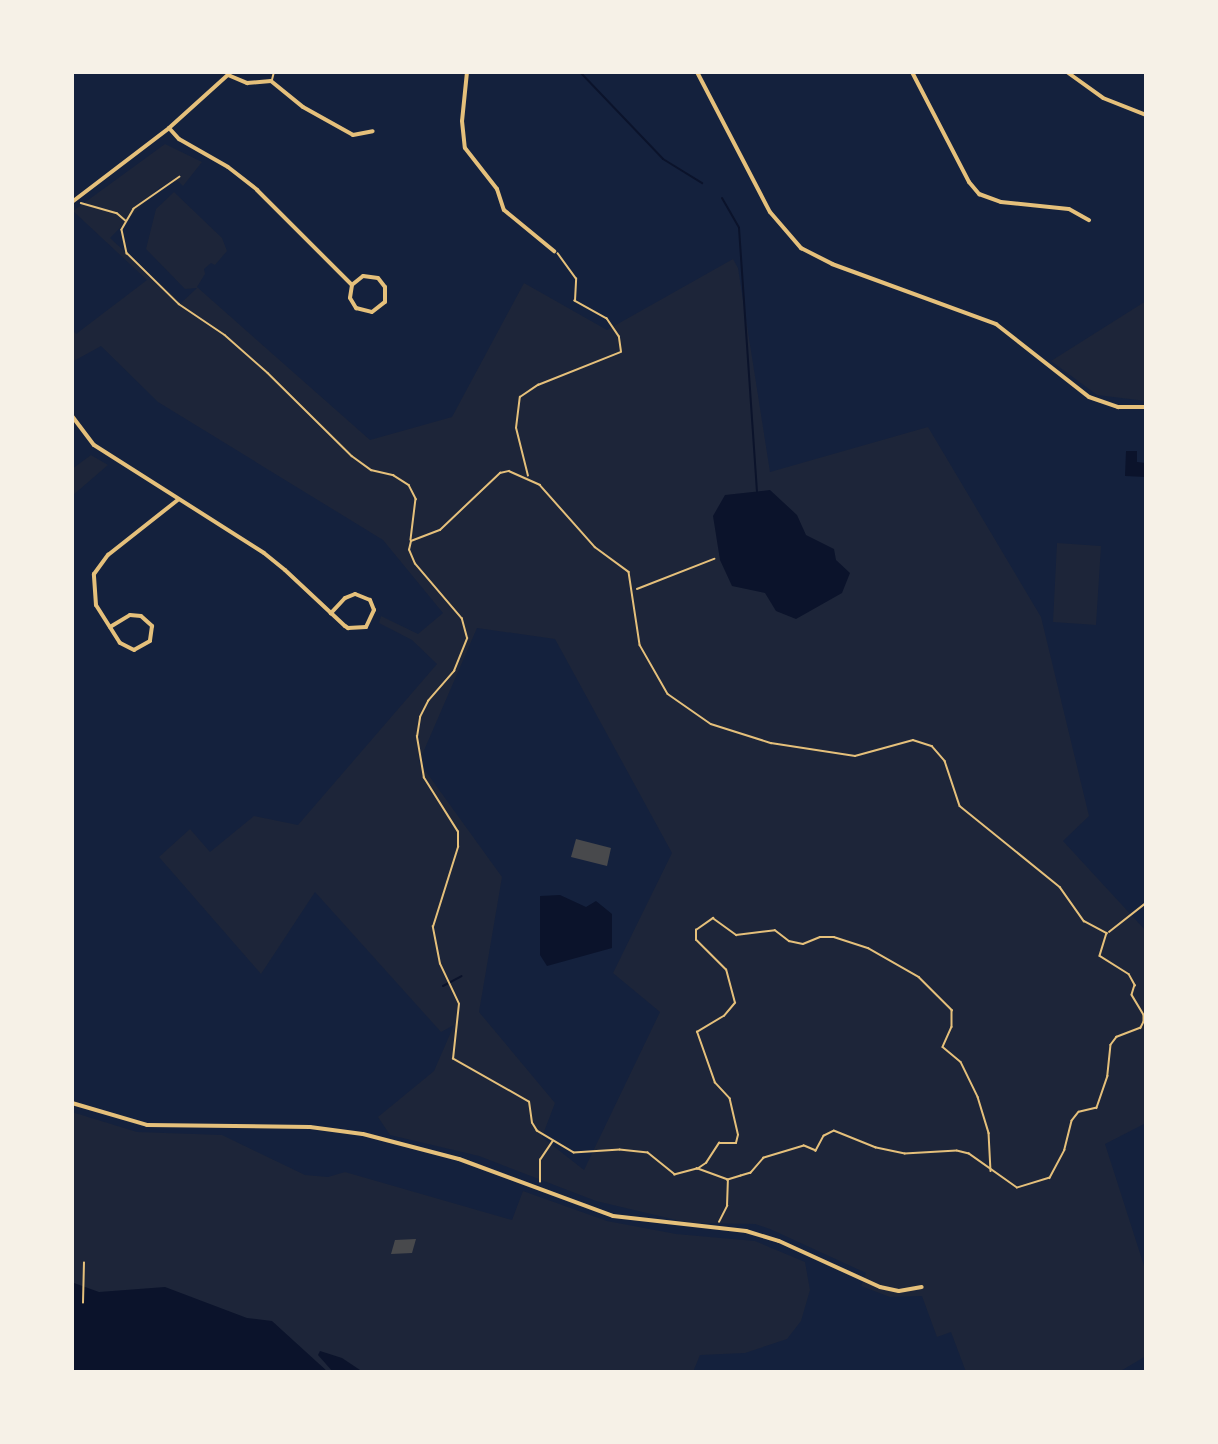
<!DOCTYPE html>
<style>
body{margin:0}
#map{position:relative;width:1218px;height:1444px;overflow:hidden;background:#14213d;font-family:Cabin,sans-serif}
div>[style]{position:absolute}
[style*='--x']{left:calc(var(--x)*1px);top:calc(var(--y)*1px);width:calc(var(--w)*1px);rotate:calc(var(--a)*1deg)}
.green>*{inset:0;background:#1d2539}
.water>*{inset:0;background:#0b132b}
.stream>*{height:2px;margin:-1px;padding:0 1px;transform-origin:1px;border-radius:1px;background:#0b132b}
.building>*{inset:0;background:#48494c}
.path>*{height:1.5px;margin:-0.75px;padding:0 0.75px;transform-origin:0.75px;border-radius:0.75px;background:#e5c07b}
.service>*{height:1.5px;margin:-0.75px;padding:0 0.75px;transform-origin:0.75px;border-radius:0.75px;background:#e5c07b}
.minor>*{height:4px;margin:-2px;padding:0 2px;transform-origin:2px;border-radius:2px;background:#e5c07b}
span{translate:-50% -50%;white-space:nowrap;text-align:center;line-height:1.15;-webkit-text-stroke:4.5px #f6f1e7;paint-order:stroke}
.frame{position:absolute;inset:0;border:74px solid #f6f1e7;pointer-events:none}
</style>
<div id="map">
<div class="green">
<i style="clip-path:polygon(evenodd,165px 144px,202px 162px,183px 186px,178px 181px,160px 187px,110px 238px,181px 303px,197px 288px,185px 289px,146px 249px,156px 209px,174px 192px,222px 238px,227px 251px,215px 265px,211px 263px,204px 269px,205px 274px,197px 287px,370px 440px,452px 417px,524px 283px,607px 330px,733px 259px,738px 268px,770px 472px,928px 427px,1041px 617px,1089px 816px,1063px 841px,1146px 931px,1146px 1123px,1105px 1144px,1146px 1272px,1146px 1356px,1119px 1372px,966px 1372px,951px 1332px,937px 1337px,922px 1296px,890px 1297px,861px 1286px,866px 1273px,770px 1229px,755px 1224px,689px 1223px,596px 1201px,479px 1156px,390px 1135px,378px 1117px,434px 1071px,454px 1025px,441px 1032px,315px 892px,261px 974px,159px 857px,190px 829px,210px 852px,254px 816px,298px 825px,437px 664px,412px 640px,379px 623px,381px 616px,418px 634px,443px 613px,383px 540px,158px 402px,101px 346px,72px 362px,72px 329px,76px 334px,147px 280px,73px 211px,165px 144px,477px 628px,555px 639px,672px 853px,613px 973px,660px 1012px,584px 1170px,542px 1137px,555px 1103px,479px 1012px,502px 877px,419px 762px,477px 628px)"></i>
<i style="clip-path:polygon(1146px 301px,1146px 401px,1097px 395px,1051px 361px)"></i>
<i style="clip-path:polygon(91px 455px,108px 465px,72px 496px,72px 469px)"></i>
<i style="clip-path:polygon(1057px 543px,1101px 546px,1096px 625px,1053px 622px)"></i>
<i style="clip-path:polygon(72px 1112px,137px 1132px,222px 1135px,305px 1175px,328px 1177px,345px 1172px,512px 1220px,523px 1191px,607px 1221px,676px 1234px,755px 1241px,805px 1262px,810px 1290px,801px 1321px,787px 1339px,745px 1353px,700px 1355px,693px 1372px,72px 1372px)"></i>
</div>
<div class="water">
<i style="clip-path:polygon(1126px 451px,1137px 451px,1137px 462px,1146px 463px,1146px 477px,1125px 476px)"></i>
<i style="clip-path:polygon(770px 490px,797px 515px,806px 535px,834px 549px,836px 560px,850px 573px,842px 593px,796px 619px,776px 611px,765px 593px,732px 586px,720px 560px,713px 516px,725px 495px)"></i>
<i style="clip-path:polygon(560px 895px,586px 907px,596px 901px,612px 914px,612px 948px,547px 966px,540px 955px,540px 896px)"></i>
<i style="clip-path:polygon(74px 1283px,99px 1292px,165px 1287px,247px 1318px,272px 1321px,328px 1372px,72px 1372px)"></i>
<i style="clip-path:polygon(320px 1351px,342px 1358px,363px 1372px,333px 1372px,318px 1355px)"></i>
</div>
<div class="stream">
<i style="--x:580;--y:72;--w:120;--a:46.3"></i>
<i style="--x:663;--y:159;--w:46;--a:31.6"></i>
<i style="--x:722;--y:198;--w:34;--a:60"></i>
<i style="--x:739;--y:228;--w:264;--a:86.1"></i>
<i style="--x:443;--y:986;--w:21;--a:-28"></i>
</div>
<div class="building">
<i style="clip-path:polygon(576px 839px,611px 848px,607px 866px,571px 857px)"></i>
<i style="clip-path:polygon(416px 1239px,412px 1253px,391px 1254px,395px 1240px)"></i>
</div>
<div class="path">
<i style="--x:180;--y:177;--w:56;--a:145.2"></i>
<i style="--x:134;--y:209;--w:24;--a:120"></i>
<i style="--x:122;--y:230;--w:24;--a:78"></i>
<i style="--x:127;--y:253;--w:73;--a:44.4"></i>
<i style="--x:179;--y:304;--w:55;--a:34"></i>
<i style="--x:225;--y:335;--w:57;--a:41.5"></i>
<i style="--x:268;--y:373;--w:118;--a:44.7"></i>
<i style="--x:352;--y:456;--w:24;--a:36"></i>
<i style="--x:371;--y:470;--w:23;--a:13"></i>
<i style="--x:393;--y:475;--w:19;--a:32"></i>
<i style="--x:409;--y:485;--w:16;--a:63"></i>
<i style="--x:416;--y:499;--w:41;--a:97"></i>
<i style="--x:81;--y:203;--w:37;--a:16"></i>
<i style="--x:117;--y:213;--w:11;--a:41"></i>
<i style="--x:509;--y:471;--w:34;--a:24"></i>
<i style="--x:540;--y:485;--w:83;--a:48.4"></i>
<i style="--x:595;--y:547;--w:42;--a:36.3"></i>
<i style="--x:629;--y:572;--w:74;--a:81.4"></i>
<i style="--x:640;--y:645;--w:56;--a:60.3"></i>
<i style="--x:668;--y:694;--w:52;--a:34.9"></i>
<i style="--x:711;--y:724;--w:63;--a:17.6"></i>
<i style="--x:771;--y:743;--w:85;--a:8.8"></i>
<i style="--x:855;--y:756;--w:60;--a:-15.4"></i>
<i style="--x:913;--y:740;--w:20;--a:18"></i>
<i style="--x:932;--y:746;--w:20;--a:49"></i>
<i style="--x:945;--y:761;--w:47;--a:71.6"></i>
<i style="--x:960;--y:806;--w:129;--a:39"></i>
<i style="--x:1060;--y:887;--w:42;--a:54.8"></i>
<i style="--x:1084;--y:921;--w:26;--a:28"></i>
<i style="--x:1107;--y:933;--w:24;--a:107"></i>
<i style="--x:1100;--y:956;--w:34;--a:32"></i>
<i style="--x:1129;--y:974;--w:13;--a:61"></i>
<i style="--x:1135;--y:985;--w:10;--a:107"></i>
<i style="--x:1132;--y:995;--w:23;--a:59"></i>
<i style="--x:1144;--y:1015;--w:7;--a:90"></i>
<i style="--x:1144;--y:1022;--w:7;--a:117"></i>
<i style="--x:1141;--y:1028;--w:26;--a:159"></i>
<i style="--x:1117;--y:1037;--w:10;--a:127"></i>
<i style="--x:1111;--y:1045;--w:31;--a:96"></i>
<i style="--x:1108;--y:1076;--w:34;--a:109"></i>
<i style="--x:1097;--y:1108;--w:18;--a:167"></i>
<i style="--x:1079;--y:1112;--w:11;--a:128"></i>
<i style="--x:1072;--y:1121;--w:30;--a:104"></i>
<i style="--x:1065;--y:1150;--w:32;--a:118"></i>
<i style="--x:1050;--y:1178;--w:34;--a:163"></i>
<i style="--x:1017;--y:1188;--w:59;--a:-144.7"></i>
<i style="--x:969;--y:1154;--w:12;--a:-166"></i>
<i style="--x:957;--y:1151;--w:52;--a:176.7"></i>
<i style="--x:905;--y:1154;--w:30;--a:-168"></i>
<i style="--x:876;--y:1148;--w:45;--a:-158"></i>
<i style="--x:834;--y:1131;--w:11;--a:153"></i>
<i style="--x:824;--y:1136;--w:17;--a:118"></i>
<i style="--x:816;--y:1151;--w:13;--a:-157"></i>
<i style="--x:804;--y:1146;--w:42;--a:163.3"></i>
<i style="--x:764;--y:1158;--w:20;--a:131"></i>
<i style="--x:751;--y:1173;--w:10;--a:163"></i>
<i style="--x:741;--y:1176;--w:14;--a:163"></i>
<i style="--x:728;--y:1180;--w:33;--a:-160"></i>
<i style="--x:697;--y:1169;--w:23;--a:165"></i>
<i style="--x:675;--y:1175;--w:35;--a:-141"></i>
<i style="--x:648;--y:1153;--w:28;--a:-174"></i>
<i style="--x:620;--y:1150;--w:46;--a:176.3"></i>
<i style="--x:574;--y:1153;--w:43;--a:-149.3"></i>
<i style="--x:537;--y:1131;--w:9;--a:-122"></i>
<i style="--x:532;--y:1123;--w:21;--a:-98"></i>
<i style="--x:529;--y:1102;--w:87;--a:-150.5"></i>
<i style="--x:453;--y:1059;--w:55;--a:-83.8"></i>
<i style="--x:459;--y:1004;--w:44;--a:-115.4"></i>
<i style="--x:440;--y:964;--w:38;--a:-101"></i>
<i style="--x:433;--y:927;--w:84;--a:-72.6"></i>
<i style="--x:458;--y:847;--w:15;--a:-90"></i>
<i style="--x:458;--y:832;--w:64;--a:-122.2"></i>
<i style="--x:424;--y:778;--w:42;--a:-99.7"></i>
<i style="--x:417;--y:737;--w:20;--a:-81"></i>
<i style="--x:420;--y:717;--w:18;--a:-63"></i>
<i style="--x:428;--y:701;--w:40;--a:-49"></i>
<i style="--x:454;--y:671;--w:35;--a:-68"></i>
<i style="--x:467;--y:638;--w:20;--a:-105"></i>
<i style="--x:462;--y:619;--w:72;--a:-130.5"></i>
<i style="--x:415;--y:564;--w:15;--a:-113"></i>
<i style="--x:409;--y:550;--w:9;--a:-77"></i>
<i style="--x:411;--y:541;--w:31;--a:-21"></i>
<i style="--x:440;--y:530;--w:83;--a:-43.5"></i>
<i style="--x:500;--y:473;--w:9;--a:-13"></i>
<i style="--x:528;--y:476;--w:49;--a:-104"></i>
<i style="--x:516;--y:428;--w:31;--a:-83"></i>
<i style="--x:520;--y:397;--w:22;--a:-34"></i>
<i style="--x:538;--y:385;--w:89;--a:-21.7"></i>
<i style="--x:621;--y:352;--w:15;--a:-98"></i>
<i style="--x:619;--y:337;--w:22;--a:-124"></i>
<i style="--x:607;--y:319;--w:37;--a:-151"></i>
<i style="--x:575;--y:301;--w:22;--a:-87"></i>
<i style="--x:576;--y:279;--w:31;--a:-126"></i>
<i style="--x:637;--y:589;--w:83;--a:-21.3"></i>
<i style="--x:1109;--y:932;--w:47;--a:-38.1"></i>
<i style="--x:697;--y:1169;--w:11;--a:-34"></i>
<i style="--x:706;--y:1163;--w:24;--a:-57"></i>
<i style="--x:719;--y:1143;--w:17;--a:0"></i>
<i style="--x:736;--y:1143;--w:8;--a:-76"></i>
<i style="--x:738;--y:1135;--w:37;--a:-103"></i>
<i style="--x:730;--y:1099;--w:22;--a:-133"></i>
<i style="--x:715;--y:1083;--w:54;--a:-109.4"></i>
<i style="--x:697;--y:1032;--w:31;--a:-31"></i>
<i style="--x:724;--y:1016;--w:17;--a:-50"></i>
<i style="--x:735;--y:1003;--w:34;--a:-105"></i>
<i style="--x:726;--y:970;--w:42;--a:-135"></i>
<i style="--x:696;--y:940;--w:10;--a:-90"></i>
<i style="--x:696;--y:930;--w:21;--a:-35"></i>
<i style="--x:713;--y:918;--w:29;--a:36"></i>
<i style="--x:736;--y:935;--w:39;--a:-7"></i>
<i style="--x:775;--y:930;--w:18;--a:38"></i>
<i style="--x:789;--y:941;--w:14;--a:12"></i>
<i style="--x:803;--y:944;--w:18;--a:-22"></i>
<i style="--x:820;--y:937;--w:14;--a:0"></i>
<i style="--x:834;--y:937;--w:36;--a:18"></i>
<i style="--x:868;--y:948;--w:59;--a:29.6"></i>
<i style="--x:919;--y:977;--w:47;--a:45"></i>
<i style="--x:952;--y:1010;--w:17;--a:90"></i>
<i style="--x:952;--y:1027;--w:22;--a:114"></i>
<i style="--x:943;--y:1047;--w:23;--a:40"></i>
<i style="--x:961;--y:1062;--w:39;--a:64"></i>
<i style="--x:978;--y:1097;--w:38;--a:73"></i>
<i style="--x:989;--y:1133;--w:38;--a:87"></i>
<i style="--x:540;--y:1182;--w:22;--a:-90"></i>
<i style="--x:540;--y:1160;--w:23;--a:-56"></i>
<i style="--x:719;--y:1222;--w:18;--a:-63"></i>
<i style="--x:727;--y:1206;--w:25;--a:-88"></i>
<i style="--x:83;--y:1303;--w:40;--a:-88.6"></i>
</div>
<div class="service">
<i style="--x:272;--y:80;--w:8;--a:-76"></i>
</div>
<div class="minor">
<i style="--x:467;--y:72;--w:49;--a:95.8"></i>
<i style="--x:462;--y:121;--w:27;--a:84"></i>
<i style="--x:465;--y:148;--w:52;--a:52"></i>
<i style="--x:497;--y:189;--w:22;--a:72"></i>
<i style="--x:504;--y:210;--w:65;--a:39.4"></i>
<i style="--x:697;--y:72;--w:158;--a:62.5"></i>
<i style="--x:770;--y:212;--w:48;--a:49.3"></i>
<i style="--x:801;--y:248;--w:35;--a:27"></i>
<i style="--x:832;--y:264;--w:175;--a:20.1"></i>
<i style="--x:996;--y:324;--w:118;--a:38.1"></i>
<i style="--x:1089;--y:397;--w:31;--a:19"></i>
<i style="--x:1118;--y:407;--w:28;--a:0"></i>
<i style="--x:912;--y:72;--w:124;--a:62.6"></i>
<i style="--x:969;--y:182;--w:16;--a:50"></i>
<i style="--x:979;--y:194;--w:23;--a:20"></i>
<i style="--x:1001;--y:202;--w:68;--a:5.9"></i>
<i style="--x:1069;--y:209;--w:23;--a:29"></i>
<i style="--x:1067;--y:72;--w:44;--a:35.8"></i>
<i style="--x:1103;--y:98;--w:46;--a:21.6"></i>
<i style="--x:228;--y:75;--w:21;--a:23"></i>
<i style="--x:247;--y:83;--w:24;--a:-5"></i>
<i style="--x:271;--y:81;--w:41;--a:39.1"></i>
<i style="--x:303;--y:107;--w:57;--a:29.2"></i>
<i style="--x:353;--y:135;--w:20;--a:-11"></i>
<i style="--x:169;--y:128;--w:15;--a:48"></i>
<i style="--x:179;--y:139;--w:56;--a:29.7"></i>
<i style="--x:228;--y:167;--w:37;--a:38"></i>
<i style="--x:257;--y:190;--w:134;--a:45"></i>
<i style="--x:352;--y:285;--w:13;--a:99"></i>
<i style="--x:350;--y:298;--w:12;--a:59"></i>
<i style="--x:356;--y:308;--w:16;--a:14"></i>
<i style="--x:372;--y:312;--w:16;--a:-38"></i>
<i style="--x:385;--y:302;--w:15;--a:-90"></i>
<i style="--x:385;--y:287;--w:11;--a:-128"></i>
<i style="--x:378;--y:278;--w:15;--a:-172"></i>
<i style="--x:363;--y:276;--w:14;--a:141"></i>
<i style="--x:72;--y:202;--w:122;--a:-37.3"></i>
<i style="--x:169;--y:128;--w:84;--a:-42.1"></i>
<i style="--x:72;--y:416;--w:36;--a:53"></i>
<i style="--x:94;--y:445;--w:201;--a:32.4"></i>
<i style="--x:264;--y:553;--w:27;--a:39"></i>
<i style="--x:285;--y:570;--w:63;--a:43.1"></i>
<i style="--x:331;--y:613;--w:19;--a:43"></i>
<i style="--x:345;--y:626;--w:4;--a:34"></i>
<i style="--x:348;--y:628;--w:18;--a:-3"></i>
<i style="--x:366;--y:627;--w:19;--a:-65"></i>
<i style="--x:374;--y:610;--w:11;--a:-112"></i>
<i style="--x:370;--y:600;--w:16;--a:-158"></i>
<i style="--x:355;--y:594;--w:11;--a:158"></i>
<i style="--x:345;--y:598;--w:21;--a:133"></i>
<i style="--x:110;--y:627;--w:23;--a:-31"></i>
<i style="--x:130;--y:615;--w:11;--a:5"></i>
<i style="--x:141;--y:616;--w:15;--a:42"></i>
<i style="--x:152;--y:626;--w:15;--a:98"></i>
<i style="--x:150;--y:641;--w:18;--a:151"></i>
<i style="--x:134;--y:650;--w:16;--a:-153"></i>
<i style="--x:120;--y:643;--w:45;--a:-122.3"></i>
<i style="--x:96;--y:605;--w:31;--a:-94"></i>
<i style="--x:94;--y:574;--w:24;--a:-54"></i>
<i style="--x:108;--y:555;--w:90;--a:-38.3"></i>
<i style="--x:72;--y:1103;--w:78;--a:16.3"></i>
<i style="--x:147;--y:1125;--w:163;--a:0.7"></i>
<i style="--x:310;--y:1127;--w:53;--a:7.5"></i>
<i style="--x:363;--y:1134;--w:99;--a:14.6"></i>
<i style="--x:459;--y:1159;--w:164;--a:20.3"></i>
<i style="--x:613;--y:1216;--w:134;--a:6.4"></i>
<i style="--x:746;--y:1231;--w:34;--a:17"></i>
<i style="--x:779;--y:1241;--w:111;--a:24.5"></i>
<i style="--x:880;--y:1287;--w:19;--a:12"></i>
<i style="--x:899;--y:1291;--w:23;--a:-10"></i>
</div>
<div class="frame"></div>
</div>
